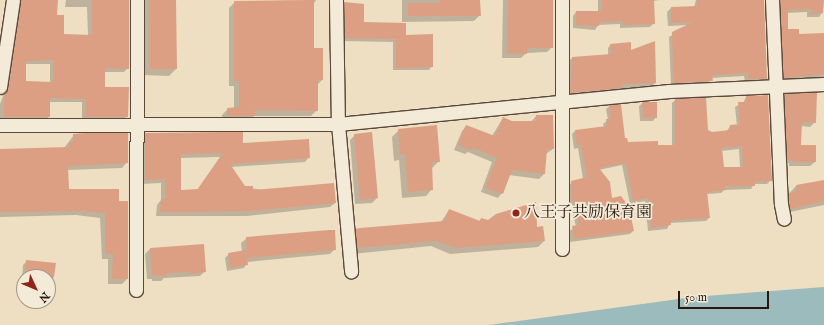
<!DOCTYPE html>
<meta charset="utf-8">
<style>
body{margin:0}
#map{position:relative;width:824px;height:325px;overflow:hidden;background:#eedfc3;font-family:"IM FELL English","Noto Serif JP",serif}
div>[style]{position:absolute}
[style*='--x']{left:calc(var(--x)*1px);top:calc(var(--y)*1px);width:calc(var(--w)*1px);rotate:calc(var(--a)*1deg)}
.water>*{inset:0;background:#9cbbbc}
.shadow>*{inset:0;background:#0003}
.building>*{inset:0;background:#dc9f83}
.roads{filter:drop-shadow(1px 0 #5a493a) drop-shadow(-1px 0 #5a493a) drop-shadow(0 1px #5a493a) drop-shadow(0 -1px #5a493a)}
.minor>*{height:13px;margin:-6.5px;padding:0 6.5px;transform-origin:6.5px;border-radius:6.5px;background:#f4ead8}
.dots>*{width:11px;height:11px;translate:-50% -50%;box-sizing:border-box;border:2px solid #f4ead8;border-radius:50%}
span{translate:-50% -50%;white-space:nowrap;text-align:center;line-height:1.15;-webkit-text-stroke:3.5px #f4ead8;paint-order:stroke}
.poi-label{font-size:16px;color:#29170c}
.left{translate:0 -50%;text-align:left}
.north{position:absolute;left:16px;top:269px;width:40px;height:40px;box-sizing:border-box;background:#f4ead8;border:1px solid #a39686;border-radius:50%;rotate:134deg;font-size:11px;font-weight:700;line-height:16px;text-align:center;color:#29170c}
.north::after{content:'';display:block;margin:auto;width:14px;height:18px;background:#8f2418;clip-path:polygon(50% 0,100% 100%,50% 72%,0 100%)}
.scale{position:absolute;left:678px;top:291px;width:91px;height:18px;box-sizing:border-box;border:2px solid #29170c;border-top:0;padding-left:5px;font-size:12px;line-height:14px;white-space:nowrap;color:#29170c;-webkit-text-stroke:3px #f4ead8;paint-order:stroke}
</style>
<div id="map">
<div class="water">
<i style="clip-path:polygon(824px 287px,824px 325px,489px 325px,693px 297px)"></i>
</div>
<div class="shadow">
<i style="clip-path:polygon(evenodd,20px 0,57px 0,56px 16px,63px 35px,88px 36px,87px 7px,65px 7px,66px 0,128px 0,128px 68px,124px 72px,104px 72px,104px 88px,127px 116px,123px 120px,82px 121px,82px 102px,49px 102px,49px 116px,45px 121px,0 121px,0 104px,7px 86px,17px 4px,20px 0,25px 64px,50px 64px,50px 83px,25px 82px,25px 64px)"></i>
<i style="clip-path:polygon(145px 0,175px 0,176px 69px,169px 76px,143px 75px)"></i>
<i style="clip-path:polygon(316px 0,313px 5px,313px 49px,322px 80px,317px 85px,317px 110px,311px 116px,254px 116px,248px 122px,222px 122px,222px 115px,228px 109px,234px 109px,234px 86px,229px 86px,229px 8px,235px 2px)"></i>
<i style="clip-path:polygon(402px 0,479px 0,480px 15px,474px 21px,402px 22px)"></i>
<i style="clip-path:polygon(503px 0,552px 0,552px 47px,547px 52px,526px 53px,521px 58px,502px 58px)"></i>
<i style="clip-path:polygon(598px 0,659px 0,653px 1px,654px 23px,650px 27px,620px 28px,620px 24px,598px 25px,595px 30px,573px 28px,573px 16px,576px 12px,598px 12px)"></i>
<i style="clip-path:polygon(696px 0,763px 0,766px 78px,763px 82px,745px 83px,744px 76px,711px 78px,708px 84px,671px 86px,669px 37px,689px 25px,668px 26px,667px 12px,671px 8px,694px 7px)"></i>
<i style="clip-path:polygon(775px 0,822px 0,822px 13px,819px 17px,807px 17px,807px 12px,787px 13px,787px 30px,798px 35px,824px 34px,824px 78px,780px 81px)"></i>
<i style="clip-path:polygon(344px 3px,363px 23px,405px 36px,432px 66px,429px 70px,393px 70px,393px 42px,342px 41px,341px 7px)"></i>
<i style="clip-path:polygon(611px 44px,630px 51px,655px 83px,652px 86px,567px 96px,569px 61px,572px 58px,608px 55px,608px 48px)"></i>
<i style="clip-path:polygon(785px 95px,815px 122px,810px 127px,801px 126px,800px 146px,815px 162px,810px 166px,789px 166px,789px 163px,783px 163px,780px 99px)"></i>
<i style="clip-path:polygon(evenodd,767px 96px,771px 180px,767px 184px,754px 184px,751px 189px,724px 190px,721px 193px,707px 194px,709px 218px,706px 221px,670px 223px,667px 229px,648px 231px,645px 201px,630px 204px,622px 165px,599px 170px,612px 200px,633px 231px,630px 234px,570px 242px,569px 231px,576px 227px,571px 205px,569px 205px,567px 185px,583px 179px,578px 148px,574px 149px,572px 134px,575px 131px,604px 127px,603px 124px,608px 120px,606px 109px,610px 106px,627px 143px,672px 146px,672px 103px,675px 100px,705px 98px,707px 130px,711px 133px,727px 131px,730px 126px,737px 126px,735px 107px,743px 103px,746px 97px,767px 96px,739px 149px,740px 168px,723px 168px,721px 151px,739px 149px)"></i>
<i style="clip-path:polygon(643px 103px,656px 117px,653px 121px,640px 121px,639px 106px)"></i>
<i style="clip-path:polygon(536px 116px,553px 149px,546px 154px,544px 174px,539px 179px,509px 175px,502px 193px,498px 198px,481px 192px,492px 162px,468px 152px,465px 154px,454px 150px,462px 131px,466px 126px,492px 136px,503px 118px,512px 122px,531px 122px)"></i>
<i style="clip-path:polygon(399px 130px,439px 161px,432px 168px,432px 189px,426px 196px,402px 198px,399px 160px,394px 161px,392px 137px)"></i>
<i style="clip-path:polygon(evenodd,242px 133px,242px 145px,309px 157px,305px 162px,231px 167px,245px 187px,335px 203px,330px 207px,247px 216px,156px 216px,157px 205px,161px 200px,161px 183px,141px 184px,140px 139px,145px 134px,242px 133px,220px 157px,197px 190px,180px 191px,180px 158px,220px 157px)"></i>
<i style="clip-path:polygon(74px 135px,127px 162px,122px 168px,67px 170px,68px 190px,118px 202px,127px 279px,122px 284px,108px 284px,108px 259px,102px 259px,100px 218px,76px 215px,0 217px,0 150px,64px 148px)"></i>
<i style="clip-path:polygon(355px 135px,377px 198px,372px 203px,355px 204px,350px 140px)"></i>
<i style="clip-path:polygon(824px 181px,824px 205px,785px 213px,784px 199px,796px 186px)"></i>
<i style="clip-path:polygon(449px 210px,478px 222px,481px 219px,536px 228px,544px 241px,538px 247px,450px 254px,431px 246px,352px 254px,350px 236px,356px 230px,441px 222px)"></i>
<i style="clip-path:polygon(247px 238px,335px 249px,330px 254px,247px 262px,244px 268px,227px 271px,225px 258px,229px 254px,242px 252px,241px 243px)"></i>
<i style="clip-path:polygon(150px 249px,205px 271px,200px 276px,164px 278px,161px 281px,152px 281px,152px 279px,147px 279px,145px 254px)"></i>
<i style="clip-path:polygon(27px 261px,55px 264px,53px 279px,50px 282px,48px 277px,24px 277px,22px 280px,23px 265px)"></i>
</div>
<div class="building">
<i style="clip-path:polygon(evenodd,21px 0,58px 0,57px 15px,64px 15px,64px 34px,92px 35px,92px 0,129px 0,129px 69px,105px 68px,105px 87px,129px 87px,128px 117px,85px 117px,86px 99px,50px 98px,50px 117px,4px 117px,4px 99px,10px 81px,21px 0,54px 60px,53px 82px,26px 81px,26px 61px,54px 60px)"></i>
<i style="clip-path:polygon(149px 0,176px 0,177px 69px,150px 69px)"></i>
<i style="clip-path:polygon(314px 0,314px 48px,323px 48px,323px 80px,318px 80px,318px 111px,255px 110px,255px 116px,227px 116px,227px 108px,239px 107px,239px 81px,234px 81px,234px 1px)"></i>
<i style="clip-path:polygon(440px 0,480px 0,481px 16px,408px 16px,408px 3px,440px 3px)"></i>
<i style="clip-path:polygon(508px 0,553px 0,553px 48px,527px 48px,527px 54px,507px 53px)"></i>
<i style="clip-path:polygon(602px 0,654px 0,655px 24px,623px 25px,623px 21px,599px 22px,599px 26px,576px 25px,576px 11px,602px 11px)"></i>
<i style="clip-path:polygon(697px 0,764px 0,767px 79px,748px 79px,748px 73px,712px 75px,713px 81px,674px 83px,672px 32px,693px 22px,671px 23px,671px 7px,697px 6px)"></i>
<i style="clip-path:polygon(780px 0,824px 0,823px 13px,811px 14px,811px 9px,788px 10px,788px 29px,799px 29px,799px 34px,824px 33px,824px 74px,783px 78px)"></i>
<i style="clip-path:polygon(344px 2px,364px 4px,364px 22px,406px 23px,406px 35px,433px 34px,433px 67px,396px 68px,396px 39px,345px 38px)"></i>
<i style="clip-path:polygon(655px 41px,656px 83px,623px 84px,620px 88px,570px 93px,572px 57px,611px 54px,610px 44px,631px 42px,631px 50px)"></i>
<i style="clip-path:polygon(817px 92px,816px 123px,802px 122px,801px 145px,816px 145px,816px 162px,793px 162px,793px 160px,787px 160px,784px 94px)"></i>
<i style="clip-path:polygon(evenodd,768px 95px,772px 181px,755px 181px,755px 186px,725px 186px,726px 190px,707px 192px,710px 218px,675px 220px,671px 220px,671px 225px,651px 228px,648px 198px,633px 201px,626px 163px,599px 168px,610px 182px,612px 198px,621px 196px,629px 207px,634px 231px,574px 239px,572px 226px,579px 225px,575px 202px,572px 202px,571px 181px,587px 177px,581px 145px,577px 146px,575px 130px,607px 126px,606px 119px,611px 119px,609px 105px,621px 104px,625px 138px,627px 138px,628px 142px,658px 141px,658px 145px,675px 145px,675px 99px,706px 97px,708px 130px,712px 132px,730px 130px,730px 125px,740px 124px,738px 102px,746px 102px,746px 96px,768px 95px,742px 146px,743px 167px,724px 167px,722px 148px,742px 146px)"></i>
<i style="clip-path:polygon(642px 102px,657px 102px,657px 118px,643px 118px)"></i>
<i style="clip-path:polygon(536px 115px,553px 115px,554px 149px,547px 149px,545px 174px,512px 170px,503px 194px,485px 188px,497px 158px,472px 147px,471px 150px,458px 145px,466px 125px,495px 136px,503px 117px,512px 121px,536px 121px)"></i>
<i style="clip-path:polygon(437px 125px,440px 162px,432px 162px,433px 190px,408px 192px,405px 154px,400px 155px,398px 129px)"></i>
<i style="clip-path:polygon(evenodd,228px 132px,243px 132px,243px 143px,309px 139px,310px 158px,230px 164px,245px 186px,253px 186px,253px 190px,334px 183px,336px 203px,252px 211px,160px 212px,161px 199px,165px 199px,165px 179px,145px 180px,145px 133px,228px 132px,223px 153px,198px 189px,181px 190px,181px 154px,223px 153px)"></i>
<i style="clip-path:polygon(372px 132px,378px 198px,360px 200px,354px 134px)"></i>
<i style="clip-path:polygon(85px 133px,128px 133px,128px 163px,68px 166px,69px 189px,119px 189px,119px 201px,128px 201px,128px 279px,112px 279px,113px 254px,107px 254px,105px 251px,105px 213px,82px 211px,0 212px,0 149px,69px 147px,69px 142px,73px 142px,73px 134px)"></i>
<i style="clip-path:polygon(824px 180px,824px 201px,790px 209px,789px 193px,797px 191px,796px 185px)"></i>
<i style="clip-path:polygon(536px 202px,537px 227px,543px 226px,545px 241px,456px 248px,437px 241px,357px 248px,355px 229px,360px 228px,444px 221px,449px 209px,480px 221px,481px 218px,488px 220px,496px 214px)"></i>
<i style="clip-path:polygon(329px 230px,335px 230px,336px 250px,247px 258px,246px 237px)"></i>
<i style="clip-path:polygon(204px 244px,206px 272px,189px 274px,189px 272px,167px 273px,167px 276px,152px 275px,150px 248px)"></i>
<i style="clip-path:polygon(246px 250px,248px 265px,230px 268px,228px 253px)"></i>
<i style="clip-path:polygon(26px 260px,56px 263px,54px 277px,25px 277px)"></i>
</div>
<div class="roads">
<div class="minor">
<i style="--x:336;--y:0;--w:124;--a:89.1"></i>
<i style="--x:338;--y:124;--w:148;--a:84.9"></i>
<i style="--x:772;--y:0;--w:204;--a:87.5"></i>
<i style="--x:781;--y:204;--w:15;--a:79"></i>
<i style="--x:0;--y:87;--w:88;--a:-81.5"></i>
<i style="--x:0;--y:125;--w:338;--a:-0.2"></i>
<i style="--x:338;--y:124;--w:333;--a:-5.7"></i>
<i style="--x:669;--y:91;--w:155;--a:-2.6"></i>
<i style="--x:562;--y:249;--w:249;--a:-90"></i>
<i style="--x:136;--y:290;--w:290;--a:-89.8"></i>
</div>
</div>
<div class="dots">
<i style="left:516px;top:213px;background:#8f2418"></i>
</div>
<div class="poi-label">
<span class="left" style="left:524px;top:213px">八王子共励保育園</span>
</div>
<div class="north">N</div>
<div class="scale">50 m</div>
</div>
